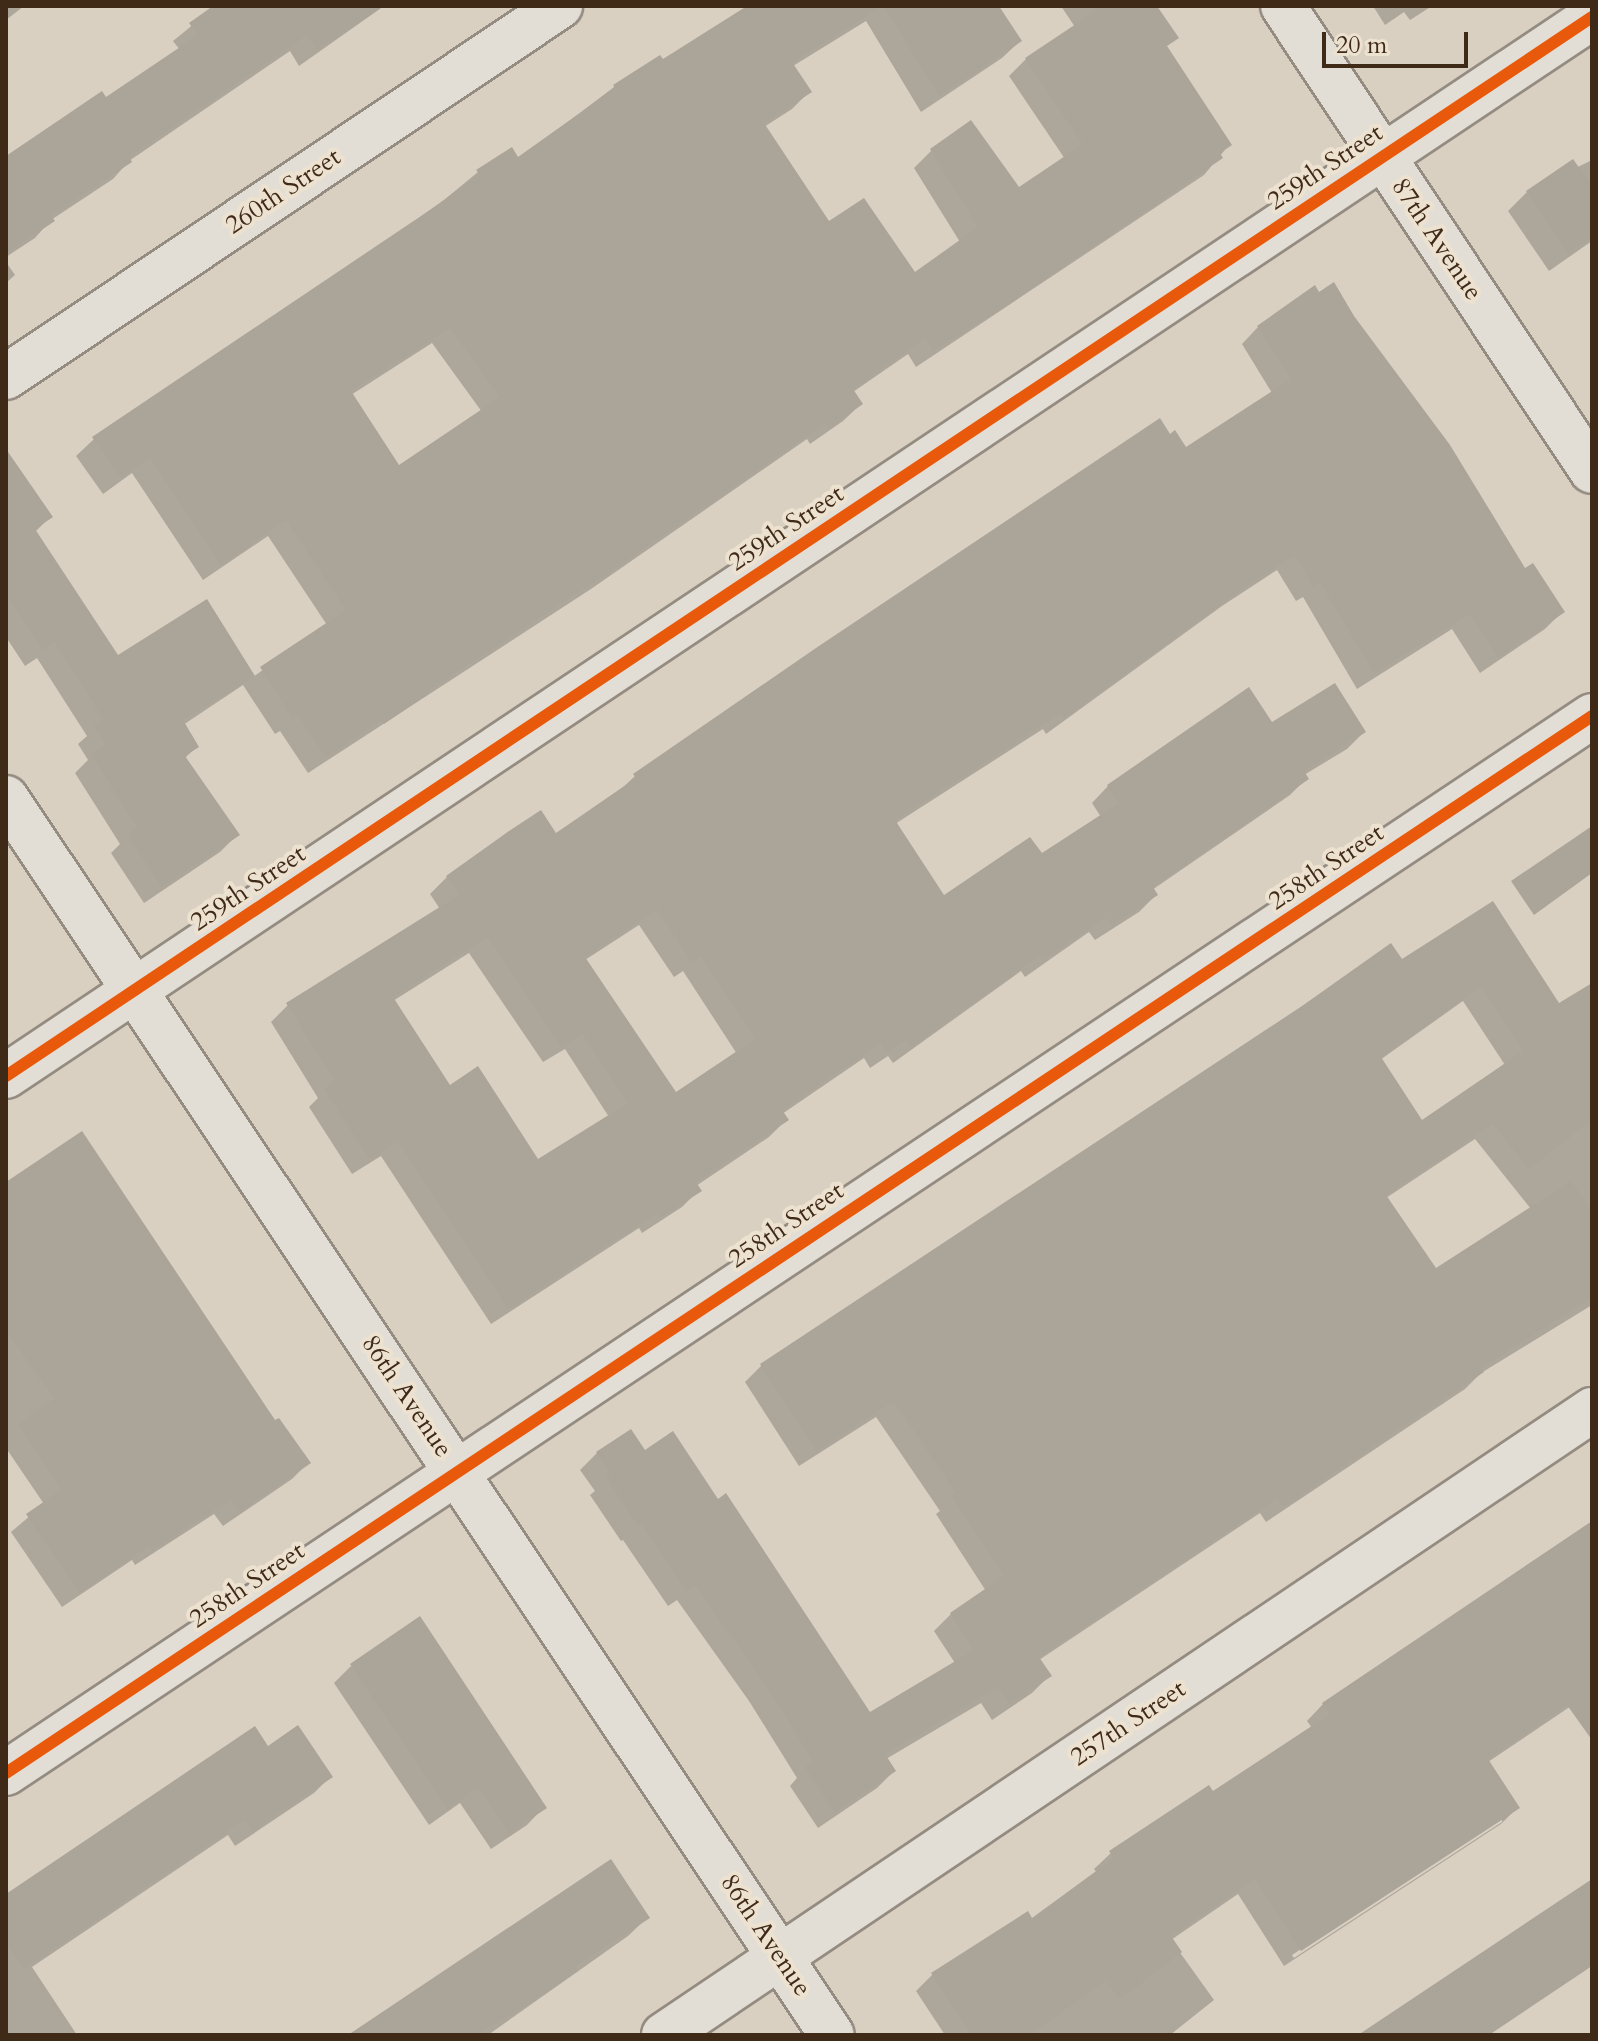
<!DOCTYPE html>
<style>
body{margin:0}
#map{position:relative;width:1598px;height:2041px;overflow:hidden;background:#d9d0c1;font-family:Cardo,serif}
div>[style]{position:absolute}
[style*='--x']{left:calc(var(--x)*1px);top:calc(var(--y)*1px);width:calc(var(--w)*1px);rotate:calc(var(--a)*1deg)}
.shadow>*{inset:0;background:#0003}
.building>*{inset:0;background:#aba499}
.roads{filter:drop-shadow(2px 0 #948b81) drop-shadow(-2px 0 #948b81) drop-shadow(0 2px #948b81) drop-shadow(0 -2px #948b81)}
.minor>*{height:44px;margin:-22px;padding:0 22px;transform-origin:22px;border-radius:22px;background:#e2ded5}
.cycleway>*{height:12px;margin:-6px;padding:0 6px;transform-origin:6px;border-radius:6px;background:#e8590c}
span{translate:-50% -50%;white-space:nowrap;text-align:center;line-height:1.15;-webkit-text-stroke:8px #ede2d0;paint-order:stroke}
.street-label{font-size:26px;color:#3f2917}
.frame{position:absolute;inset:0;border:8px solid #3f2917;pointer-events:none}
.scale{position:absolute;left:1322px;top:32px;width:146px;height:36px;box-sizing:border-box;border:4px solid #3f2917;border-top:0;padding-left:10px;font-size:24px;line-height:28px;white-space:nowrap;color:#3f2917;-webkit-text-stroke:6px #ede2d0;paint-order:stroke}
</style>
<div id="map">
<div class="shadow">
<i style="clip-path:polygon(6px 6px,24px 6px,6px 20px)"></i>
<i style="clip-path:polygon(216px 6px,384px 6px,299px 66px,290px 51px,129px 161px,113px 179px,51px 220px,35px 238px,6px 257px,6px 153px,8px 157px,106px 100px,180px 50px,173px 41px)"></i>
<i style="clip-path:polygon(evenodd,752px 6px,996px 6px,1020px 41px,1002px 58px,921px 112px,866px 21px,793px 66px,810px 91px,792px 109px,764px 127px,828px 224px,915px 274px,960px 242px,914px 168px,931px 151px,971px 122px,1018px 189px,1065px 159px,1009px 76px,1026px 59px,1075px 27px,1061px 6px,1147px 6px,1165px 47px,1229px 145px,1204px 175px,916px 367px,908px 354px,853px 392px,861px 404px,843px 421px,810px 444px,807px 439px,591px 589px,308px 773px,280px 731px,275px 734px,243px 685px,183px 725px,196px 747px,185px 758px,237px 835px,220px 852px,144px 903px,111px 853px,120px 844px,75px 773px,88px 760px,78px 744px,87px 736px,37px 658px,25px 666px,6px 637px,6px 479px,50px 517px,35px 532px,117px 658px,253px 677px,327px 625px,268px 536px,203px 580px,132px 473px,103px 494px,76px 456px,94px 439px,422px 218px,478px 172px,518px 160px,614px 87px,660px 58px,663px 62px,752px 6px,432px 343px,482px 412px,399px 469px,351px 395px,432px 343px)"></i>
<i style="clip-path:polygon(1373px 6px,1432px 6px,1410px 20px,1404px 12px,1385px 25px)"></i>
<i style="clip-path:polygon(1592px 160px,1592px 241px,1549px 271px,1508px 211px,1527px 192px)"></i>
<i style="clip-path:polygon(6px 262px,15px 275px,6px 283px)"></i>
<i style="clip-path:polygon(evenodd,1318px 295px,1353px 318px,1524px 571px,1562px 612px,1545px 629px,1480px 673px,1452px 629px,1357px 689px,1303px 597px,1296px 601px,1277px 570px,1222px 606px,1046px 734px,1043px 729px,895px 824px,944px 898px,1041px 856px,1101px 817px,1092px 803px,1108px 786px,1271px 725px,1364px 732px,1347px 749px,1304px 775px,1307px 778px,1290px 795px,1152px 890px,1156px 895px,1139px 912px,1095px 940px,1089px 932px,1025px 977px,1021px 971px,893px 1063px,888px 1056px,870px 1068px,864px 1058px,782px 1114px,786px 1120px,769px 1137px,696px 1186px,699px 1190px,682px 1207px,642px 1233px,639px 1228px,491px 1324px,381px 1156px,352px 1174px,309px 1107px,318px 1098px,271px 1022px,288px 1005px,440px 909px,430px 894px,447px 877px,556px 835px,618px 792px,635px 776px,1169px 437px,1186px 450px,1272px 393px,1242px 344px,1258px 327px,1318px 295px,639px 925px,674px 977px,683px 971px,737px 1054px,675px 1095px,585px 960px,639px 925px,1318px 295px,469px 953px,543px 1062px,565px 1049px,609px 1117px,537px 1161px,450px 1088px,393px 1001px,469px 953px)"></i>
<i style="clip-path:polygon(evenodd,1401px 962px,1592px 1018px,1592px 1305px,1481px 1373px,1465px 1389px,1266px 1522px,1260px 1513px,1039px 1660px,1049px 1676px,1032px 1693px,992px 1720px,981px 1703px,886px 1759px,894px 1771px,877px 1788px,818px 1828px,790px 1786px,797px 1778px,749px 1701px,677px 1600px,668px 1606px,623px 1540px,621px 1541px,590px 1495px,595px 1491px,580px 1470px,597px 1453px,645px 1453px,717px 1501px,869px 1715px,955px 1663px,934px 1631px,951px 1614px,986px 1591px,936px 1514px,940px 1511px,876px 1417px,799px 1466px,745px 1382px,762px 1365px,1401px 962px,1463px 1001px,1505px 1065px,1421px 1123px,1380px 1060px,1463px 1001px,1401px 962px,1475px 1139px,1531px 1209px,1436px 1270px,1386px 1198px,1475px 1139px)"></i>
<i style="clip-path:polygon(6px 1189px,274px 1423px,308px 1463px,292px 1479px,223px 1526px,214px 1514px,135px 1565px,132px 1560px,62px 1607px,11px 1532px,44px 1504px,6px 1448px)"></i>
<i style="clip-path:polygon(evenodd,1592px 1524px,1592px 1687px,1577px 1702px,1488px 1762px,1518px 1807px,1501px 1824px,1284px 1966px,1238px 1894px,1171px 1940px,1214px 2000px,1170px 2035px,945px 2035px,916px 1991px,932px 1975px,1031px 1921px,1097px 1873px,1094px 1869px,1111px 1853px,1213px 1794px,1312px 1728px,1307px 1721px,1323px 1704px,1592px 1524px,1502px 1817px,1502px 1822px,1294px 1958px,1292px 1955px,1502px 1817px)"></i>
<i style="clip-path:polygon(351px 1666px,544px 1807px,527px 1825px,491px 1849px,460px 1803px,429px 1825px,334px 1683px)"></i>
<i style="clip-path:polygon(267px 1748px,330px 1777px,314px 1793px,235px 1846px,228px 1835px,32px 1967px,77px 2035px,6px 2035px,6px 1897px)"></i>
<i style="clip-path:polygon(1592px 1881px,1592px 1966px,1489px 2035px,1361px 2035px)"></i>
<i style="clip-path:polygon(647px 1918px,628px 1936px,488px 2035px,350px 2035px)"></i>
</div>
<div class="building">
<i style="clip-path:polygon(213px 6px,383px 6px,317px 50px,307px 35px,129px 157px,132px 162px,51px 216px,55px 221px,6px 253px,6px 156px,102px 91px,106px 97px,198px 35px,189px 23px)"></i>
<i style="clip-path:polygon(evenodd,747px 6px,883px 6px,792px 62px,812px 92px,764px 123px,829px 221px,864px 198px,915px 272px,978px 227px,930px 149px,971px 120px,1019px 187px,1083px 144px,1025px 58px,1103px 6px,1157px 6px,1179px 38px,1167px 46px,1232px 145px,1220px 153px,1223px 158px,1004px 307px,933px 351px,926px 338px,853px 389px,863px 404px,828px 428px,825px 423px,610px 572px,427px 691px,429px 693px,384px 724px,381px 721px,326px 757px,298px 715px,292px 718px,260px 667px,346px 610px,286px 520px,221px 565px,150px 457px,121px 478px,92px 437px,421px 216px,480px 175px,476px 170px,512px 147px,518px 157px,615px 88px,613px 85px,660px 55px,663px 59px,747px 6px,450px 328px,500px 397px,399px 465px,351px 391px,450px 328px)"></i>
<i style="clip-path:polygon(884px 6px,999px 6px,1022px 41px,939px 96px)"></i>
<i style="clip-path:polygon(1573px 159px,1592px 186px,1592px 237px,1568px 253px,1526px 191px)"></i>
<i style="clip-path:polygon(evenodd,1334px 282px,1354px 316px,1450px 445px,1525px 568px,1533px 563px,1565px 612px,1498px 658px,1470px 614px,1374px 673px,1320px 582px,1313px 586px,1295px 555px,1242px 589px,1064px 718px,1060px 714px,895px 820px,944px 895px,1030px 837px,1042px 853px,1119px 803px,1107px 785px,1249px 687px,1272px 722px,1335px 683px,1366px 732px,1304px 771px,1309px 779px,1153px 887px,1158px 895px,1112px 925px,1107px 917px,1042px 961px,1039px 956px,911px 1047px,906px 1040px,887px 1052px,881px 1043px,782px 1110px,789px 1120px,696px 1182px,702px 1191px,660px 1218px,657px 1213px,508px 1309px,398px 1141px,370px 1159px,324px 1089px,335px 1081px,286px 1003px,459px 895px,446px 876px,509px 831px,541px 810px,556px 833px,636px 778px,633px 774px,816px 648px,1160px 418px,1170px 434px,1175px 430px,1186px 447px,1291px 379px,1257px 326px,1315px 285px,1319px 292px,1334px 282px,657px 909px,692px 962px,701px 956px,755px 1039px,676px 1092px,585px 957px,657px 909px,1334px 282px,487px 937px,561px 1047px,583px 1034px,628px 1103px,538px 1159px,478px 1066px,450px 1085px,393px 997px,487px 937px)"></i>
<i style="clip-path:polygon(6px 449px,53px 517px,35px 529px,118px 655px,207px 599px,255px 676px,183px 720px,199px 747px,185px 756px,240px 835px,162px 887px,127px 834px,137px 827px,91px 754px,107px 745px,94px 726px,104px 720px,55px 642px,43px 650px,6px 594px)"></i>
<i style="clip-path:polygon(1592px 826px,1592px 873px,1534px 915px,1511px 881px)"></i>
<i style="clip-path:polygon(evenodd,1493px 901px,1559px 1003px,1592px 983px,1592px 1120px,1529px 1169px,1493px 1124px,1386px 1195px,1436px 1268px,1571px 1181px,1592px 1212px,1592px 1297px,1481px 1368px,1484px 1372px,1283px 1507px,1277px 1498px,1039px 1657px,1052px 1676px,1009px 1704px,998px 1687px,885px 1754px,896px 1771px,835px 1812px,805px 1767px,814px 1762px,765px 1684px,695px 1585px,686px 1591px,641px 1524px,638px 1526px,606px 1476px,611px 1473px,596px 1452px,631px 1429px,645px 1450px,673px 1431px,718px 1499px,726px 1493px,870px 1712px,974px 1650px,950px 1613px,1004px 1576px,952px 1496px,956px 1493px,894px 1401px,816px 1451px,760px 1364px,1302px 1006px,1391px 943px,1402px 959px,1493px 901px,1481px 986px,1523px 1051px,1422px 1120px,1381px 1057px,1481px 986px)"></i>
<i style="clip-path:polygon(82px 1131px,275px 1420px,279px 1418px,311px 1463px,240px 1512px,231px 1499px,152px 1551px,149px 1546px,79px 1593px,26px 1514px,61px 1490px,17px 1424px,54px 1399px,6px 1330px,6px 1182px)"></i>
<i style="clip-path:polygon(1592px 1521px,1592px 1740px,1567px 1705px,1488px 1759px,1520px 1808px,1301px 1951px,1255px 1879px,1171px 1936px,1182px 1952px,1120px 1999px,1107px 1981px,1028px 2035px,972px 2035px,931px 1973px,1028px 1911px,1032px 1918px,1114px 1858px,1109px 1851px,1209px 1785px,1213px 1791px,1330px 1714px,1322px 1703px)"></i>
<i style="clip-path:polygon(420px 1616px,547px 1808px,509px 1833px,478px 1787px,447px 1809px,350px 1664px)"></i>
<i style="clip-path:polygon(298px 1725px,333px 1777px,253px 1831px,245px 1820px,24px 1969px,6px 1943px,6px 1894px,255px 1726px,268px 1746px)"></i>
<i style="clip-path:polygon(611px 1859px,650px 1918px,575px 1966px,578px 1971px,530px 2003px,476px 2035px,348px 2035px)"></i>
<i style="clip-path:polygon(1592px 1879px,1592px 1965px,1488px 2035px,1358px 2035px)"></i>
</div>
<div class="roads">
<div class="minor">
<i style="--x:1283;--y:6;--w:558;--a:56.4"></i>
<i style="--x:6;--y:377;--w:667;--a:-33.81"></i>
<i style="--x:6;--y:798;--w:1487;--a:56.27"></i>
<i style="--x:6;--y:1076;--w:1907;--a:-33.73"></i>
<i style="--x:6;--y:1773;--w:1906;--a:-33.68"></i>
<i style="--x:664;--y:2035;--w:1119;--a:-33.96"></i>
</div>
</div>
<div class="cycleway">
<i style="--x:6;--y:1076;--w:1907;--a:-33.73"></i>
<i style="--x:6;--y:1773;--w:1906;--a:-33.68"></i>
</div>
<div class="street-label">
<span style="left:1325px;top:167px;rotate:-34deg">259th Street</span>
<span style="left:283px;top:191px;rotate:-34deg">260th Street</span>
<span style="left:1437px;top:239px;rotate:56deg">87th Avenue</span>
<span style="left:786px;top:528px;rotate:-34deg">259th Street</span>
<span style="left:1326px;top:867px;rotate:-34deg">258th Street</span>
<span style="left:248px;top:888px;rotate:-34deg">259th Street</span>
<span style="left:786px;top:1225px;rotate:-34deg">258th Street</span>
<span style="left:407px;top:1396px;rotate:56deg">86th Avenue</span>
<span style="left:247px;top:1585px;rotate:-34deg">258th Street</span>
<span style="left:1128px;top:1723px;rotate:-34deg">257th Street</span>
<span style="left:766px;top:1935px;rotate:56deg">86th Avenue</span>
</div>
<div class="frame"></div>
<div class="scale">20 m</div>
</div>
